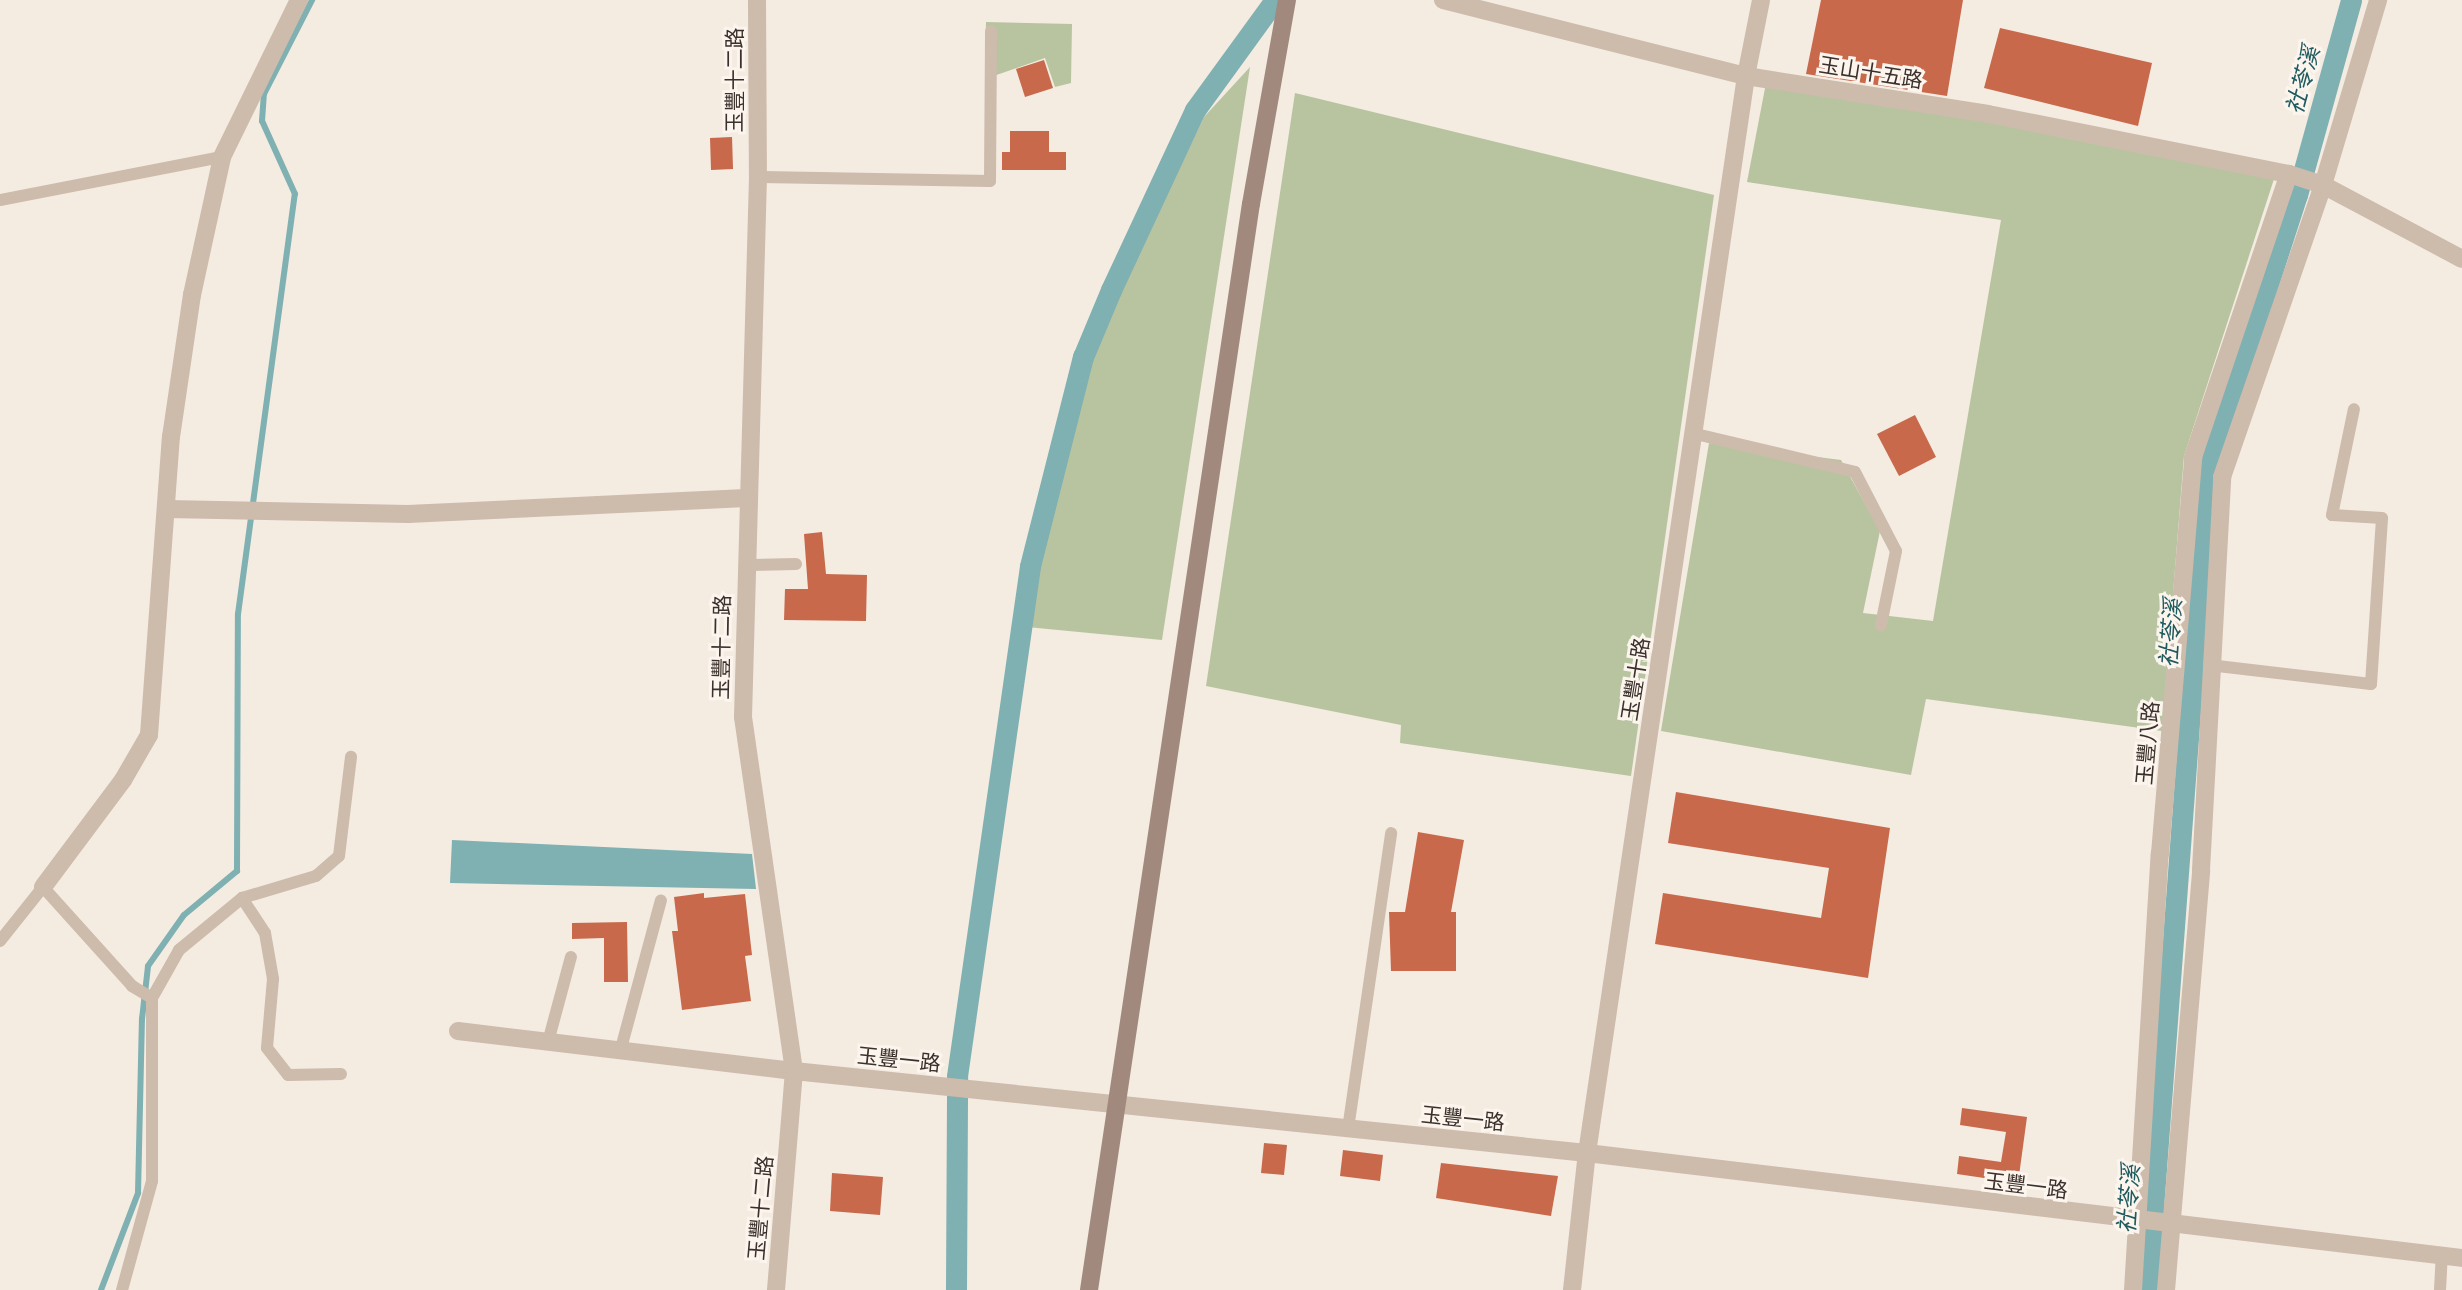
<!DOCTYPE html>
<meta charset="utf-8">
<style>
body{margin:0}
#map{position:relative;width:2462px;height:1290px;overflow:hidden;background:#f4ebe1;font-family:"Open Sans","Noto Sans TC",sans-serif}
div>[style]{position:absolute}
[style*='--x']{left:calc(var(--x)*1px);top:calc(var(--y)*1px);width:calc(var(--w)*1px);rotate:calc(var(--a)*1deg)}
.green>*{inset:0;background:#b8c4a0}
.water>*{inset:0;background:#7fb0b2}
.stream>*{height:6px;margin:-3px;padding:0 3px;transform-origin:3px;border-radius:3px;background:#7fb0b2}
.canal>*{height:21px;margin:-10.5px;padding:0 10.5px;transform-origin:10.5px;border-radius:10.5px;background:#7fb0b2}
.building>*{inset:0;background:#c8694b}
.lane>*{height:12px;margin:-6px;padding:0 6px;transform-origin:6px;border-radius:6px;background:#cdbbac}
.street>*{height:18px;margin:-9px;padding:0 9px;transform-origin:9px;border-radius:9px;background:#cdbbac}
.secondary>*{height:18px;margin:-9px;padding:0 9px;transform-origin:9px;border-radius:9px;background:#a18a7d}
span{translate:-50% -50%;white-space:nowrap;text-align:center;line-height:1.15;-webkit-text-stroke:6px #fbf5ee;paint-order:stroke}
.street-label{font-size:21px;color:#3b302b}
.water-label{font-size:23px;color:#1f5a5e;font-style:italic}
</style>
<div id="map">
<div class="green">
<i style="clip-path:polygon(986px 22px,1072px 24px,1071px 83px,1055px 87px,1045px 58px,985px 79px)"></i>
<i style="clip-path:polygon(1250px 67px,1162px 640px,1027px 627px,1039px 560px,1095px 341px,1204px 117px)"></i>
<i style="clip-path:polygon(1766px 83px,1991px 118px,2274px 179px,2184px 456px,2162px 731px,1926px 699px,1911px 775px,1661px 731px,1709px 443px,1841px 460px,1880px 531px,1863px 613px,1933px 621px,2001px 220px,1747px 182px)"></i>
<i style="clip-path:polygon(1295px 93px,1714px 195px,1631px 776px,1400px 743px,1401px 725px,1206px 686px)"></i>
</div>
<div class="water">
<i style="clip-path:polygon(452px 840px,752px 854px,756px 889px,450px 883px)"></i>
</div>
<div class="stream">
<i style="--x:101;--y:1290;--w:104;--a:-69.1"></i>
<i style="--x:138;--y:1193;--w:174;--a:-88.7"></i>
<i style="--x:142;--y:1019;--w:53;--a:-83.5"></i>
<i style="--x:148;--y:966;--w:62;--a:-54.8"></i>
<i style="--x:184;--y:915;--w:69;--a:-39.7"></i>
<i style="--x:237;--y:871;--w:257;--a:-89.8"></i>
<i style="--x:238;--y:614;--w:424;--a:-82.3"></i>
<i style="--x:295;--y:194;--w:80;--a:-114.3"></i>
<i style="--x:262;--y:121;--w:27;--a:-86"></i>
<i style="--x:264;--y:94;--w:106;--a:-62.9"></i>
</div>
<div class="canal">
<i style="--x:956;--y:1290;--w:214;--a:-89.7"></i>
<i style="--x:957;--y:1076;--w:515;--a:-81.85"></i>
<i style="--x:1030;--y:566;--w:216;--a:-75.8"></i>
<i style="--x:1083;--y:357;--w:73;--a:-67.3"></i>
<i style="--x:1111;--y:290;--w:199;--a:-65"></i>
<i style="--x:1195;--y:110;--w:136;--a:-54"></i>
<i style="--x:2147;--y:1290;--w:822;--a:-85.75"></i>
<i style="--x:2208;--y:470;--w:289;--a:-72.1"></i>
<i style="--x:2297;--y:195;--w:202;--a:-74.5"></i>
</div>
<div class="building">
<i style="clip-path:polygon(1821px 0,1963px 0,1947px 96px,1806px 74px)"></i>
<i style="clip-path:polygon(2000px 28px,2152px 63px,2138px 126px,1984px 88px)"></i>
<i style="clip-path:polygon(1044px 60px,1053px 88px,1025px 97px,1016px 69px)"></i>
<i style="clip-path:polygon(1010px 131px,1049px 131px,1049px 152px,1066px 152px,1066px 170px,1002px 170px,1002px 152px,1010px 152px)"></i>
<i style="clip-path:polygon(732px 137px,733px 169px,711px 170px,710px 138px)"></i>
<i style="clip-path:polygon(1915px 415px,1936px 457px,1899px 476px,1877px 434px)"></i>
<i style="clip-path:polygon(822px 532px,826px 574px,867px 575px,866px 621px,784px 620px,785px 589px,808px 589px,804px 534px)"></i>
<i style="clip-path:polygon(1676px 792px,1890px 828px,1868px 978px,1655px 944px,1663px 893px,1821px 918px,1829px 868px,1668px 843px)"></i>
<i style="clip-path:polygon(1418px 832px,1464px 840px,1451px 912px,1456px 912px,1456px 971px,1391px 971px,1389px 912px,1405px 912px)"></i>
<i style="clip-path:polygon(704px 893px,704px 898px,745px 894px,752px 955px,745px 956px,751px 1001px,682px 1010px,672px 931px,678px 931px,674px 897px)"></i>
<i style="clip-path:polygon(627px 922px,628px 982px,604px 982px,604px 938px,572px 939px,572px 923px)"></i>
<i style="clip-path:polygon(1962px 1108px,2027px 1117px,2018px 1183px,1957px 1174px,1959px 1156px,2001px 1162px,2006px 1132px,1960px 1125px)"></i>
<i style="clip-path:polygon(1264px 1143px,1287px 1145px,1284px 1175px,1261px 1173px)"></i>
<i style="clip-path:polygon(1343px 1150px,1383px 1155px,1380px 1181px,1340px 1176px)"></i>
<i style="clip-path:polygon(1441px 1163px,1558px 1176px,1551px 1216px,1436px 1198px)"></i>
<i style="clip-path:polygon(832px 1173px,883px 1177px,880px 1215px,830px 1211px)"></i>
</div>
<div class="lane">
<i style="--x:758;--y:177;--w:232;--a:1"></i>
<i style="--x:990;--y:181;--w:150;--a:-89.6"></i>
<i style="--x:0;--y:200;--w:226;--a:-11"></i>
<i style="--x:1696;--y:434;--w:163;--a:13.4"></i>
<i style="--x:1855;--y:472;--w:89;--a:62.6"></i>
<i style="--x:1896;--y:551;--w:76;--a:101.5"></i>
<i style="--x:745;--y:565;--w:51;--a:-1.1"></i>
<i style="--x:2209;--y:665;--w:163;--a:6.7"></i>
<i style="--x:2371;--y:684;--w:166;--a:-86.2"></i>
<i style="--x:2382;--y:518;--w:50;--a:-176.6"></i>
<i style="--x:2332;--y:515;--w:108;--a:-78.3"></i>
<i style="--x:242;--y:898;--w:42;--a:56.7"></i>
<i style="--x:265;--y:933;--w:47;--a:80.1"></i>
<i style="--x:273;--y:979;--w:69;--a:95"></i>
<i style="--x:267;--y:1048;--w:34;--a:52"></i>
<i style="--x:288;--y:1075;--w:53;--a:-1.1"></i>
<i style="--x:0;--y:941;--w:69;--a:-51.5"></i>
<i style="--x:43;--y:887;--w:133;--a:48"></i>
<i style="--x:132;--y:986;--w:23;--a:31"></i>
<i style="--x:548;--y:1042;--w:88;--a:-74.9"></i>
<i style="--x:620;--y:1052;--w:157;--a:-74.9"></i>
<i style="--x:1348;--y:1129;--w:299;--a:-81.7"></i>
<i style="--x:122;--y:1290;--w:113;--a:-74.6"></i>
<i style="--x:152;--y:1181;--w:183;--a:-90"></i>
<i style="--x:152;--y:998;--w:55;--a:-60.6"></i>
<i style="--x:179;--y:950;--w:82;--a:-39.5"></i>
<i style="--x:242;--y:898;--w:77;--a:-16.6"></i>
<i style="--x:316;--y:876;--w:30;--a:-41"></i>
<i style="--x:339;--y:856;--w:100;--a:-83.1"></i>
<i style="--x:2440;--y:1290;--w:35;--a:-87"></i>
</div>
<div class="street">
<i style="--x:757;--y:0;--w:177;--a:89.7"></i>
<i style="--x:758;--y:177;--w:540;--a:91.59"></i>
<i style="--x:743;--y:717;--w:358;--a:81.8"></i>
<i style="--x:794;--y:1071;--w:220;--a:94.7"></i>
<i style="--x:1443;--y:0;--w:312;--a:14.1"></i>
<i style="--x:1746;--y:76;--w:245;--a:8.9"></i>
<i style="--x:1988;--y:114;--w:307;--a:11.3"></i>
<i style="--x:2289;--y:174;--w:36;--a:18"></i>
<i style="--x:2323;--y:185;--w:157;--a:28"></i>
<i style="--x:167;--y:509;--w:241;--a:1.2"></i>
<i style="--x:408;--y:514;--w:338;--a:-2.7"></i>
<i style="--x:43;--y:887;--w:134;--a:-53.2"></i>
<i style="--x:123;--y:780;--w:52;--a:-60"></i>
<i style="--x:149;--y:735;--w:299;--a:-85.8"></i>
<i style="--x:171;--y:437;--w:144;--a:-81.6"></i>
<i style="--x:192;--y:295;--w:141;--a:-77.7"></i>
<i style="--x:222;--y:157;--w:175;--a:-63.9"></i>
<i style="--x:458;--y:1031;--w:338;--a:6.8"></i>
<i style="--x:794;--y:1071;--w:797;--a:5.9"></i>
<i style="--x:1587;--y:1153;--w:881;--a:6.84"></i>
<i style="--x:1572;--y:1290;--w:138;--a:-83.8"></i>
<i style="--x:1587;--y:1153;--w:1089;--a:-81.6"></i>
<i style="--x:1746;--y:76;--w:77;--a:-78.8"></i>
<i style="--x:2133;--y:1290;--w:437;--a:-86.5"></i>
<i style="--x:2160;--y:854;--w:398;--a:-85.2"></i>
<i style="--x:2193;--y:457;--w:299;--a:-71.3"></i>
<i style="--x:2166;--y:1290;--w:421;--a:-85.2"></i>
<i style="--x:2201;--y:870;--w:394;--a:-86.9"></i>
<i style="--x:2222;--y:477;--w:309;--a:-70.9"></i>
<i style="--x:2323;--y:185;--w:193;--a:-73.4"></i>
</div>
<div class="secondary">
<i style="--x:1089;--y:1290;--w:1098;--a:-81.52"></i>
<i style="--x:1251;--y:204;--w:207;--a:-80"></i>
</div>
<div class="street-label">
<span style="left:1871px;top:72px;rotate:9deg">玉山十五路</span>
<span style="left:734px;top:80px;rotate:-90deg">玉豐十二路</span>
<span style="left:721px;top:647px;rotate:-89deg">玉豐十二路</span>
<span style="left:1635px;top:679px;rotate:-81deg">玉豐十路</span>
<span style="left:2147px;top:743px;rotate:-85deg">玉豐八路</span>
<span style="left:899px;top:1059px;rotate:6deg">玉豐一路</span>
<span style="left:1463px;top:1118px;rotate:6deg">玉豐一路</span>
<span style="left:2026px;top:1185px;rotate:7deg">玉豐一路</span>
<span style="left:760px;top:1208px;rotate:-85deg">玉豐十二路</span>
</div>
<div class="water-label">
<span style="left:2302px;top:80px;rotate:-75deg">社苓溪</span>
<span style="left:2170px;top:633px;rotate:-86deg">社苓溪</span>
<span style="left:2128px;top:1199px;rotate:-86deg">社苓溪</span>
</div>
</div>
